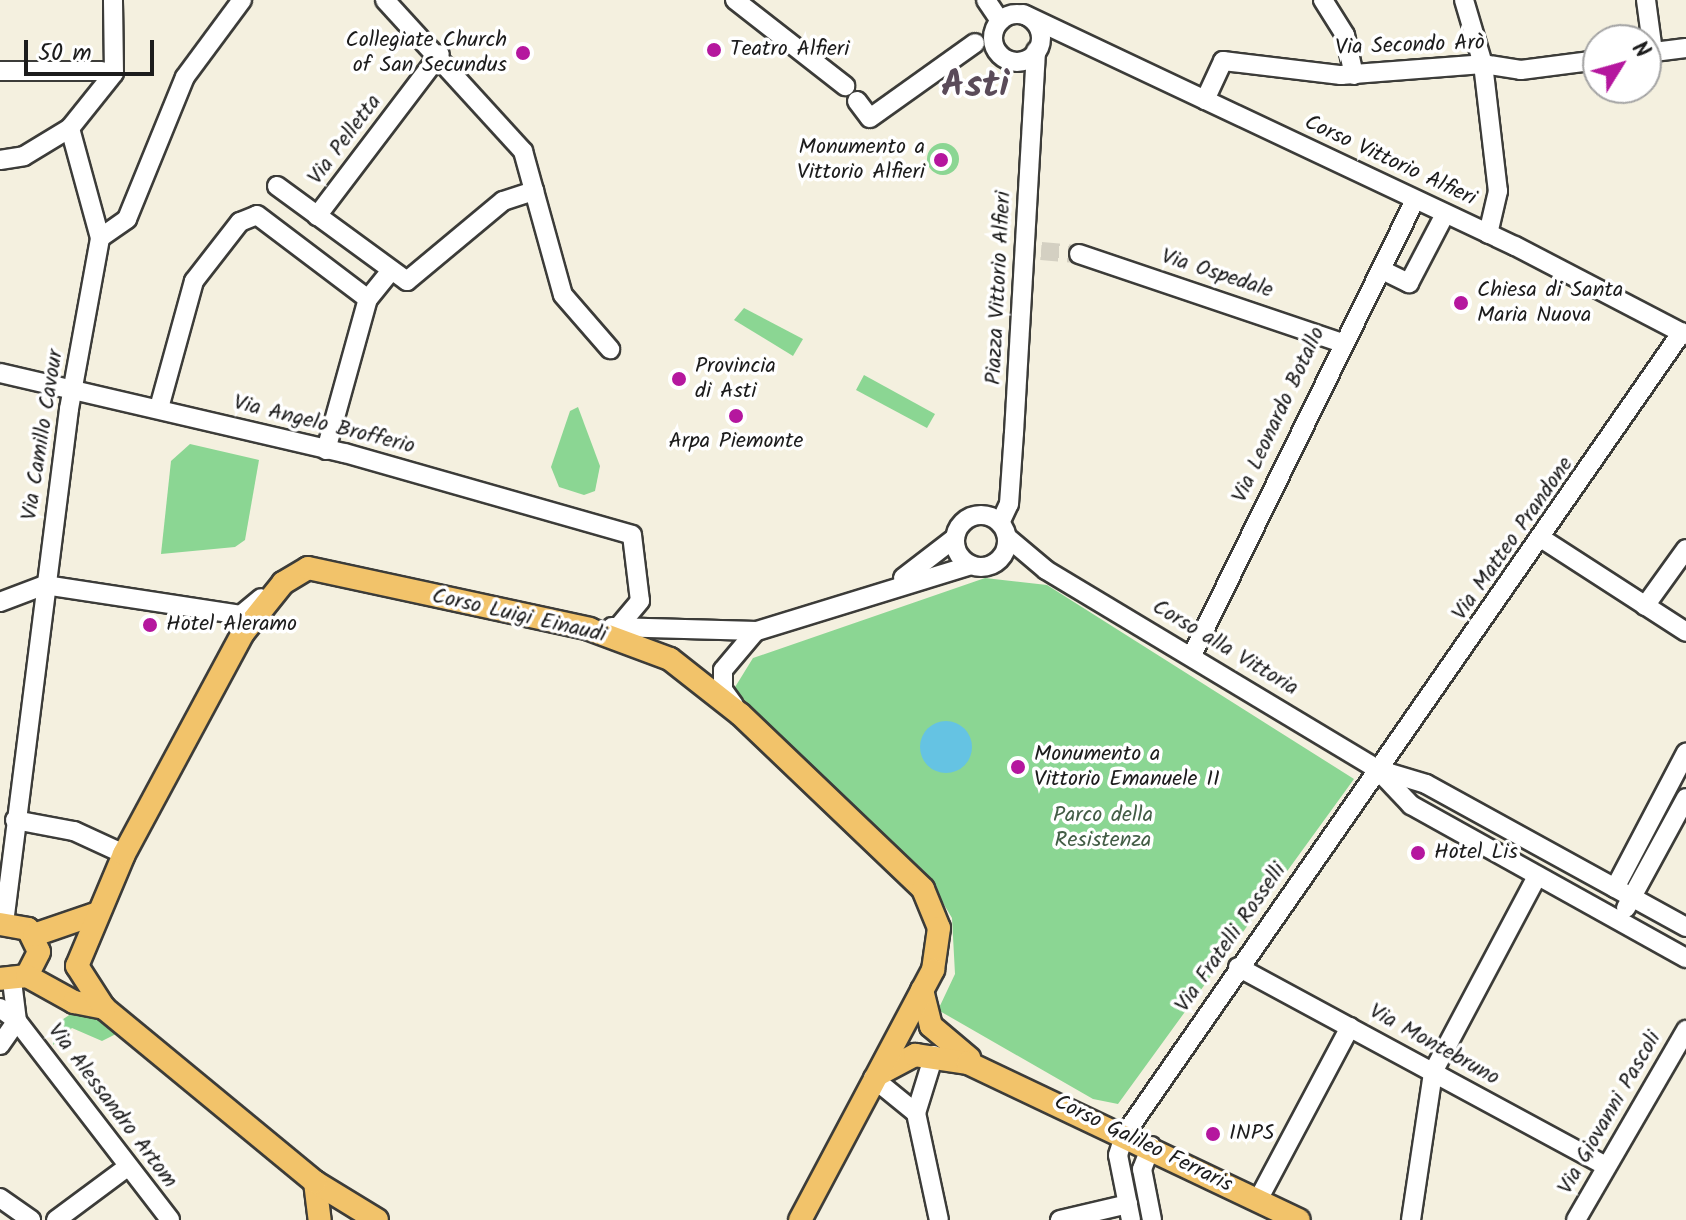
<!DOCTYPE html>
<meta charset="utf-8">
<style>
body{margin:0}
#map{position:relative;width:1686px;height:1220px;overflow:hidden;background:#f4f0df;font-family:Kalam,sans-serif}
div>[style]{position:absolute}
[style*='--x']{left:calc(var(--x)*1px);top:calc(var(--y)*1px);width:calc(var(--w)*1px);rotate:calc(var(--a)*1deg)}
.green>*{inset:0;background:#8bd693}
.round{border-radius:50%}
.water>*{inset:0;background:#65c3e3}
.minor-tunnel>*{height:18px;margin-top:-9px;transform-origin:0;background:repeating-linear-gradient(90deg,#d4d0c2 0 18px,transparent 0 27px)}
.roads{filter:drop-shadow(2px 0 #3c3c39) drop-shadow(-2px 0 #3c3c39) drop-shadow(0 2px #3c3c39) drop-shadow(0 -2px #3c3c39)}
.minor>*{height:18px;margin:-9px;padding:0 9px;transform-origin:9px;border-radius:9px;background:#fff}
.minor>.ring{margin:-9px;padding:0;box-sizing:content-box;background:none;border:18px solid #fff;border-radius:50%}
.major>*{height:22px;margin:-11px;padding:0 11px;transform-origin:11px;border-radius:11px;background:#f2c36a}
.dots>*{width:22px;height:22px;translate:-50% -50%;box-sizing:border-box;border:4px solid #fff;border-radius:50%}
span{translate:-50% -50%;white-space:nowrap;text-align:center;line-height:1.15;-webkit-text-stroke:7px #fff;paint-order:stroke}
.poi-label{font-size:22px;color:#1c1c1c}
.right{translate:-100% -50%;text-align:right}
.left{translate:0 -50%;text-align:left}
.street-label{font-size:22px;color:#1c1c1c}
.park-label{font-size:22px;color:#435d46}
.town-label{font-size:38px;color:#5a4b59;font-weight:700}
.north{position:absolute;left:1582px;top:24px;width:80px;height:80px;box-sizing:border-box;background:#fff;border:2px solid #a4a4a4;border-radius:50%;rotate:53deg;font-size:22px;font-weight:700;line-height:32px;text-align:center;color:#1c1c1c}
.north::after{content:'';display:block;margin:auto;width:28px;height:36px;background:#b5179e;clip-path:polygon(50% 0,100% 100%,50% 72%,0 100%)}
.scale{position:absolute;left:24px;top:40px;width:130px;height:36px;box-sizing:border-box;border:4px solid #1c1c1c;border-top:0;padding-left:10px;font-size:24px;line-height:28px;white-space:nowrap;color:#1c1c1c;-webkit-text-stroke:6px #fff;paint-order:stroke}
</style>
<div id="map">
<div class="green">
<i class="round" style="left:927px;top:143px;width:32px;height:32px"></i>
<i style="clip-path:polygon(744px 308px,803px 339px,793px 356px,734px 320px)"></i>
<i style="clip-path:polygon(864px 375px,935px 414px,927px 428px,856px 390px)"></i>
<i style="clip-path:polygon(578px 407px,600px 466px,595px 491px,584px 495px,559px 487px,551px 467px,570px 411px)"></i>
<i style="clip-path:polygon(190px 444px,259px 460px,245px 540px,235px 547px,161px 554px,171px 461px)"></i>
<i style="clip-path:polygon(985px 578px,1047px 585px,1354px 779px,1118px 1104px,1093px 1099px,938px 1010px,955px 974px,952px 918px,924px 871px,732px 692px,753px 658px)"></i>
<i style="clip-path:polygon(77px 1010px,86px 1011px,122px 1031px,102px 1041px,72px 1028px,53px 1045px,54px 1025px)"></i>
</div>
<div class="water">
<i class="round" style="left:920px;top:721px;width:52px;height:52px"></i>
</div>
<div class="minor-tunnel">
<i style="--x:1041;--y:251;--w:38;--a:5"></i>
</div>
<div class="roads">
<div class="minor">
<i style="--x:385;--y:0;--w:205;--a:47.6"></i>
<i style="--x:523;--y:151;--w:149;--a:74.5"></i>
<i style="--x:563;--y:295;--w:72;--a:49"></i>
<i style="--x:735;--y:0;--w:140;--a:38"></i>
<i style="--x:986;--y:0;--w:25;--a:56"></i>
<i style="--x:1323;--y:0;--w:41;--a:57.8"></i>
<i style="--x:1345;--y:35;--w:41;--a:77.3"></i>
<i style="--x:1464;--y:0;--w:67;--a:73.5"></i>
<i style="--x:1483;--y:64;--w:128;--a:83.3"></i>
<i style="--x:1498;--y:191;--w:44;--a:103.1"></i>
<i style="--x:1646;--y:0;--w:52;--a:82.3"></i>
<i style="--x:1023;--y:14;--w:544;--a:25.25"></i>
<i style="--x:1515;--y:246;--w:193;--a:27.5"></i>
<i class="ring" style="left:993px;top:14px;width:30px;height:30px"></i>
<i style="--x:1646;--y:53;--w:40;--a:-7.1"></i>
<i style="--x:0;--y:71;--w:102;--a:0"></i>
<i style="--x:1205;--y:100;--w:43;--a:-65.2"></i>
<i style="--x:1223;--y:61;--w:119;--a:6.8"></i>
<i style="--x:1341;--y:75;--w:142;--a:-4.4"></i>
<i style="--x:1483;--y:64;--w:38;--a:9"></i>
<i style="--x:1521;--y:70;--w:78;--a:-7.4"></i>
<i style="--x:857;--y:101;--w:21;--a:53"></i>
<i style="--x:870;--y:118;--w:129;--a:-35.5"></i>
<i style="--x:0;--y:160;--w:24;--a:-9"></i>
<i style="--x:24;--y:156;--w:54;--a:-31.3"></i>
<i style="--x:70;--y:128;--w:70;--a:-51.3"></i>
<i style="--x:114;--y:73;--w:73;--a:-90.8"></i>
<i style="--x:277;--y:186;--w:161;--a:36.2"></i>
<i style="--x:407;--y:281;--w:125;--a:-39.8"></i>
<i style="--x:503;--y:201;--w:33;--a:-18"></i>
<i style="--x:317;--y:216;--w:203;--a:-52.8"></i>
<i style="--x:100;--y:238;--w:33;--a:-35"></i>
<i style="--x:127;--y:219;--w:153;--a:-67.8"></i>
<i style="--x:185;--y:77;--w:96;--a:-53.5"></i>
<i style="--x:1079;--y:254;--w:274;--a:18.7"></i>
<i style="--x:1384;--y:271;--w:28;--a:26"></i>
<i style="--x:1409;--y:283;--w:78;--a:-62.4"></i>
<i style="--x:0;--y:373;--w:354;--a:13.1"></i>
<i style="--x:345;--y:453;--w:298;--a:15.9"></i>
<i style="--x:632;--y:535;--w:66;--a:83.1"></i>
<i style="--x:640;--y:601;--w:34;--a:130"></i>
<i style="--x:159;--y:408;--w:132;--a:-74.6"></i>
<i style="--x:194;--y:281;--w:75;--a:-52.1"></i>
<i style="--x:240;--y:222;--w:18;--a:-22"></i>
<i style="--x:257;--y:215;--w:139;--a:37.1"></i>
<i style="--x:326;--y:450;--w:157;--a:-74.5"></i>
<i style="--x:368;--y:299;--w:36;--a:-51"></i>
<i class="ring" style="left:955px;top:515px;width:34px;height:34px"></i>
<i style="--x:1000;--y:523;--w:21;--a:-65"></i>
<i style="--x:1009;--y:504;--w:71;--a:-86"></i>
<i style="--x:1014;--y:433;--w:383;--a:-86.7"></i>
<i style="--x:1007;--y:537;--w:51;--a:40.2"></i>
<i style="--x:1046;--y:570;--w:386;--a:31"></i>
<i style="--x:1377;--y:769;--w:50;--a:46.6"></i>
<i style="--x:1411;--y:805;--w:315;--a:29.1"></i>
<i style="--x:1544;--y:540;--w:169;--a:32.9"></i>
<i style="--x:903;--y:578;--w:66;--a:-37.6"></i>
<i style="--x:0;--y:602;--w:48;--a:-20.7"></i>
<i style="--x:45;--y:585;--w:198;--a:8.7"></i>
<i style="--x:241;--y:615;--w:26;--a:-40"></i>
<i style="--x:1645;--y:606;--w:70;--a:-54.3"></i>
<i style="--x:612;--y:627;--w:145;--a:1.6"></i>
<i style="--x:757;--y:631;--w:224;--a:-17.1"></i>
<i style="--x:1192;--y:655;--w:507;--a:-63.89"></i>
<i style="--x:734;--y:705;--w:19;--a:-126"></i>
<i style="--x:723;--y:690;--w:20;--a:-90"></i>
<i style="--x:723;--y:670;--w:51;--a:-49.8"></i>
<i style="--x:1380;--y:770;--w:48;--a:16.9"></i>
<i style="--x:1426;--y:784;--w:297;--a:28.8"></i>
<i style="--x:15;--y:820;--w:60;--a:10.6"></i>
<i style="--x:74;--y:831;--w:55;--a:24.7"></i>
<i style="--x:1615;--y:888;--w:153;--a:-62.3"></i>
<i style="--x:1626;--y:908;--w:125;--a:-61.4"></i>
<i style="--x:4;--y:923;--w:518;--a:-82.79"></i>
<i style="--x:69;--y:409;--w:174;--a:-79.7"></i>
<i style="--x:100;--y:238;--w:114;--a:-105.3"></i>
<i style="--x:1238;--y:967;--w:418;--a:28.4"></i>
<i style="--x:0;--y:1008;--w:21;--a:37"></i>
<i style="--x:17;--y:1021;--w:251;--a:52.4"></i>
<i style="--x:0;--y:1045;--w:29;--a:-55"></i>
<i style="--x:17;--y:1021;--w:40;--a:-97.1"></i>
<i style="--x:934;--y:1055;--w:61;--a:107.2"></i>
<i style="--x:916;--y:1113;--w:109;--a:77.9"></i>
<i style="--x:873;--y:1078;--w:55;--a:39.1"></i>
<i style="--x:1151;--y:1146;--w:25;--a:111"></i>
<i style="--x:1142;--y:1169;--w:52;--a:78.9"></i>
<i style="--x:0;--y:1198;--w:38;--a:35"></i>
<i style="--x:1258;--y:1200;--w:196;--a:-62"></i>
<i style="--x:56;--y:1220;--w:87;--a:-36.6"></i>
<i style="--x:1060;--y:1220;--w:70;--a:-13.2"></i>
<i style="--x:1131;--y:1220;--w:66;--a:-101.3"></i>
<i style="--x:1118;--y:1155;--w:22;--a:-72"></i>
<i style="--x:1125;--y:1134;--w:976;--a:-55.22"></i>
<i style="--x:1411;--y:1220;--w:150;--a:-81.5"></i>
<i style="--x:1433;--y:1072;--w:222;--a:-62"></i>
<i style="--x:1576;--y:1220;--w:220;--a:-59.9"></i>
</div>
<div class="major">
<i style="--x:0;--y:924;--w:28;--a:10"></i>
<i style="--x:28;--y:929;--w:25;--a:64"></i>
<i style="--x:39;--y:952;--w:27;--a:117"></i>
<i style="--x:27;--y:976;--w:27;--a:174"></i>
<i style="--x:34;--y:935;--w:65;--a:-19"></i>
<i style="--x:27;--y:976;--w:54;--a:29"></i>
<i style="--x:74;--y:1002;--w:31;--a:11"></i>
<i style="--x:922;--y:990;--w:37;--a:76"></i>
<i style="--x:931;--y:1026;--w:50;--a:40.1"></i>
<i style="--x:879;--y:1074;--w:41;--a:-27.8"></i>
<i style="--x:915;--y:1055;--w:54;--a:8.6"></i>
<i style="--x:968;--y:1063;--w:366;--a:25.4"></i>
<i style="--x:315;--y:1182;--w:38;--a:83"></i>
<i style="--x:377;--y:1220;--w:73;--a:-148.5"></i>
<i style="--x:315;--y:1182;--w:273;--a:-140.5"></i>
<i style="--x:104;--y:1008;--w:50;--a:-122.7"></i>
<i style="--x:77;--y:966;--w:121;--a:-67.2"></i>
<i style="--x:124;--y:854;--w:251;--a:-61.7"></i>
<i style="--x:243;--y:633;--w:64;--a:-51.3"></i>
<i style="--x:283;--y:583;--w:29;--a:-31"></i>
<i style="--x:308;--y:568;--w:288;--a:12.2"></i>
<i style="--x:589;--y:629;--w:86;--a:20.3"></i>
<i style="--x:670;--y:659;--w:89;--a:38.2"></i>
<i style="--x:740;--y:714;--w:253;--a:43.7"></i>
<i style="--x:923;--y:889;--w:42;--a:67.7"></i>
<i style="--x:939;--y:928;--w:42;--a:98.1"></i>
<i style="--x:933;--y:970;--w:283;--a:118"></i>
</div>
</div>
<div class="dots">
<i style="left:714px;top:50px;background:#b5179e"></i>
<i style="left:523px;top:53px;background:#b5179e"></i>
<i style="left:941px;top:160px;background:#b5179e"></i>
<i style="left:1461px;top:303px;background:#b5179e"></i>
<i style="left:679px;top:379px;background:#b5179e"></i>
<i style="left:736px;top:416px;background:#b5179e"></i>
<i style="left:150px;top:625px;background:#b5179e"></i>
<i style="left:1018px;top:767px;background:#b5179e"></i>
<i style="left:1418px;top:853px;background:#b5179e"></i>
<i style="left:1213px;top:1134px;background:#b5179e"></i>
</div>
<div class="poi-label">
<span class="right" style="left:507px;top:53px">Collegiate Church<br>of San Secundus</span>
<span class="left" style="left:730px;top:50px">Teatro Alfieri</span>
<span class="right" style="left:925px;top:160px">Monumento a<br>Vittorio Alfieri</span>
<span class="left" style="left:1477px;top:303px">Chiesa di Santa<br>Maria Nuova</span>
<span class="left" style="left:695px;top:379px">Provincia<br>di Asti</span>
<span style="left:736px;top:442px">Arpa Piemonte</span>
<span class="left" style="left:166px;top:625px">Hotel Aleramo</span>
<span class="left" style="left:1034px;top:767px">Monumento a<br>Vittorio Emanuele II</span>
<span class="left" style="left:1434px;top:853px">Hotel Lis</span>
<span class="left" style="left:1229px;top:1134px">INPS</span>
</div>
<div class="street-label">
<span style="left:1410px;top:46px;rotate:-2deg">Via Secondo Arò</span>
<span style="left:345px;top:140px;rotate:-53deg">Via Pelletta</span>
<span style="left:1390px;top:161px;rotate:25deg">Corso Vittorio Alfieri</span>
<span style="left:1217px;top:274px;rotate:18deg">Via Ospedale</span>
<span style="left:999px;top:288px;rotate:-87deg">Piazza Vittorio Alfieri</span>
<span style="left:1279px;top:415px;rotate:-65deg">Via Leonardo Botallo</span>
<span style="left:324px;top:425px;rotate:14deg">Via Angelo Brofferio</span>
<span style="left:43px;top:435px;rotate:-81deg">Via Camillo Cavour</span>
<span style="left:1513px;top:539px;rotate:-55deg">Via Matteo Prandone</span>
<span style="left:519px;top:616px;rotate:13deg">Corso Luigi Einaudi</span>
<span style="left:1225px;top:648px;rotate:31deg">Corso alla Vittoria</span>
<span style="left:1231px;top:938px;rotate:-55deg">Via Fratelli Rosselli</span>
<span style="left:1434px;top:1045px;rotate:29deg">Via Montebruno</span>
<span style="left:112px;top:1106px;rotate:53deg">Via Alessandro Artom</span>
<span style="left:1610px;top:1113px;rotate:-60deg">Via Giovanni Pascoli</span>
<span style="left:1143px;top:1144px;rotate:26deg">Corso Galileo Ferraris</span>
</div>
<div class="park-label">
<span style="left:1103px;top:828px">Parco della<br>Resistenza</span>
</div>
<div class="town-label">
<span style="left:975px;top:87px">Asti</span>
</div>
<div class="north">N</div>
<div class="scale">50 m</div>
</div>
